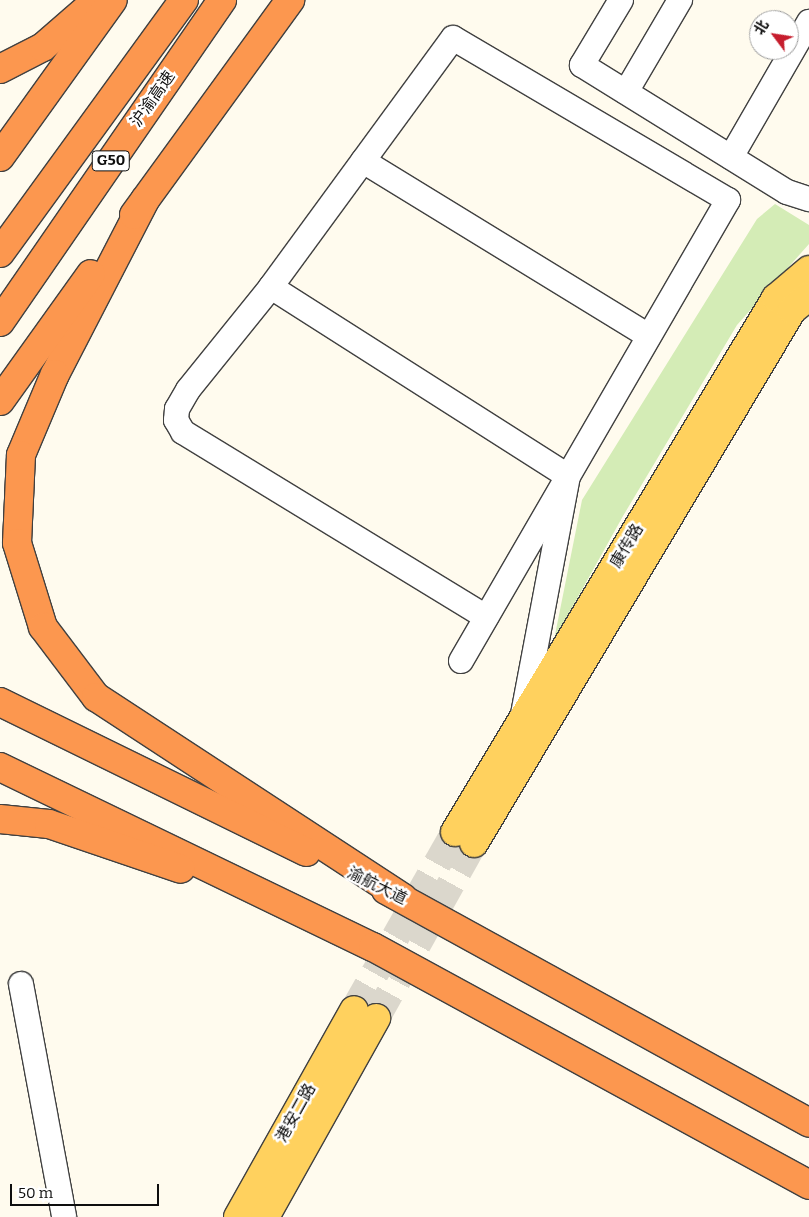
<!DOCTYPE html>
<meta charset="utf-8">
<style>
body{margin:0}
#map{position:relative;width:809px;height:1217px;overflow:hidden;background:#fffbee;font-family:Bitter,"Noto Sans SC",serif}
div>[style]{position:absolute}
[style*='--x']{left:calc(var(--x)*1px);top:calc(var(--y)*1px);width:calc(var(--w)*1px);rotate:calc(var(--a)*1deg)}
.green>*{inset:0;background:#d4ecb6}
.major-tunnel>*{height:28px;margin-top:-14px;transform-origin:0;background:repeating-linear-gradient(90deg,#dbd7cc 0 28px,transparent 0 42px)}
.roads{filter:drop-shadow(1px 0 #414141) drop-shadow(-1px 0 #414141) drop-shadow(0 1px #414141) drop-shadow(0 -1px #414141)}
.minor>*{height:24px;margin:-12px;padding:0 12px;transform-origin:12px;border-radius:12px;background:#fff}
.major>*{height:28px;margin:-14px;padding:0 14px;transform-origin:14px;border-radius:14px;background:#ffd15e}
.highway>*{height:28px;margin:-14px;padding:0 14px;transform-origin:14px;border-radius:14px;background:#fc974f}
span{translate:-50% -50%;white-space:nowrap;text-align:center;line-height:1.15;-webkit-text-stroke:5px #fff;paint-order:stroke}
.shield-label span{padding:1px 4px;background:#fff;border:1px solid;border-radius:4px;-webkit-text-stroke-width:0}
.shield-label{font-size:15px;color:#0e0e0e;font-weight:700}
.street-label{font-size:16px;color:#0e0e0e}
.north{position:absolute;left:749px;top:10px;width:50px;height:50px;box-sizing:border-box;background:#fff;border:1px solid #9f9f9f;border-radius:50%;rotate:301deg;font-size:14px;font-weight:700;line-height:20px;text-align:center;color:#0e0e0e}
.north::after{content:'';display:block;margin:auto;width:18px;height:22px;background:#c61d2d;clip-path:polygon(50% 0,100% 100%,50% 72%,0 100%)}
.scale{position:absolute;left:10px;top:1184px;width:149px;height:22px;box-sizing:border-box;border:2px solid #0e0e0e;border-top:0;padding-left:6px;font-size:15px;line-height:18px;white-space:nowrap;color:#0e0e0e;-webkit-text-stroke:4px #fff;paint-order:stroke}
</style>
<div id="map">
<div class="green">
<i style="clip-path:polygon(775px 204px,809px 225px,809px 244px,737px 325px,623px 516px,554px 640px,582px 500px,757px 219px)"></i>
</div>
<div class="major-tunnel">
<i style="--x:354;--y:1010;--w:205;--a:-60.4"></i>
<i style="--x:376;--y:1018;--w:201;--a:-60.8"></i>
</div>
<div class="roads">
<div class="minor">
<i style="--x:621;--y:0;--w:76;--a:121"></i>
<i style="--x:582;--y:65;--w:241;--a:31.8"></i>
<i style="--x:787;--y:192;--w:23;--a:18"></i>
<i style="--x:626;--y:92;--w:107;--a:-59.6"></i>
<i style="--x:731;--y:157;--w:156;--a:-60"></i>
<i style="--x:363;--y:161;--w:335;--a:31.5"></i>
<i style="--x:271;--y:287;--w:352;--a:32.5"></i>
<i style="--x:568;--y:476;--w:242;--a:100.7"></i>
<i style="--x:461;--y:661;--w:533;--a:-59.92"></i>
<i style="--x:728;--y:200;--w:319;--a:-149.5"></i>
<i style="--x:453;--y:38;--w:308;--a:126.2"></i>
<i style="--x:271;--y:287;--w:132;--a:128.9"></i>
<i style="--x:188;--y:390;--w:22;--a:120"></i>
<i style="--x:177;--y:409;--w:11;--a:95"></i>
<i style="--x:176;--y:420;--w:14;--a:60"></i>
<i style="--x:183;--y:432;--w:355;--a:31.4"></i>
<i style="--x:21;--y:984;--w:237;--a:79.5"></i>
</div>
<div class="major">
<i style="--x:455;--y:832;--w:623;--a:-58.99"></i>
<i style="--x:776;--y:298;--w:43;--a:-40.3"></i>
<i style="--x:474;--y:843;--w:621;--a:-59.18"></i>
<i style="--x:792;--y:310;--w:22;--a:-39"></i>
<i style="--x:238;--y:1217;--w:237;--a:-60.7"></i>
<i style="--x:265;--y:1217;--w:228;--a:-60.8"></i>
</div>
<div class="highway">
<i style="--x:0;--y:69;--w:48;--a:-27.1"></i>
<i style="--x:43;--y:47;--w:72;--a:-41"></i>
<i style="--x:0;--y:157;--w:193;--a:-54.3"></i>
<i style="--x:145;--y:200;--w:196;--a:117.3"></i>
<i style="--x:55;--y:374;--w:88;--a:112.8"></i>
<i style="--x:21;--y:455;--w:88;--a:92.6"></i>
<i style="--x:17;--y:543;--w:88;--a:72.8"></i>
<i style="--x:43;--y:627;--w:88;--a:52.9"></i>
<i style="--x:96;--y:697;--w:367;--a:33.2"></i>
<i style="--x:134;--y:215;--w:266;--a:-54"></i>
<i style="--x:0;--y:253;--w:313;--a:-54"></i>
<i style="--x:0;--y:322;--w:391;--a:-55.4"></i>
<i style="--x:0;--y:401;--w:156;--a:-54.4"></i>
<i style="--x:0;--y:702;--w:341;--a:26.1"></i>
<i style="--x:0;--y:767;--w:414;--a:25.8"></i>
<i style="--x:373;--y:947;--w:497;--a:28.6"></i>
<i style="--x:0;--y:819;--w:49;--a:5.8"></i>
<i style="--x:49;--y:824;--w:139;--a:18.8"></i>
<i style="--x:386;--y:890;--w:483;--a:28.8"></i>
</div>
</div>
<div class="shield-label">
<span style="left:111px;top:161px">G50</span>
</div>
<div class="street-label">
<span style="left:153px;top:99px;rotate:-55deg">沪渝高速</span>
<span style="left:627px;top:546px;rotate:-59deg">康传路</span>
<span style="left:377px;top:886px;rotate:26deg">渝航大道</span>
<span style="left:296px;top:1113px;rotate:-61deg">港安二路</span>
</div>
<div class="north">北</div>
<div class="scale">50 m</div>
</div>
